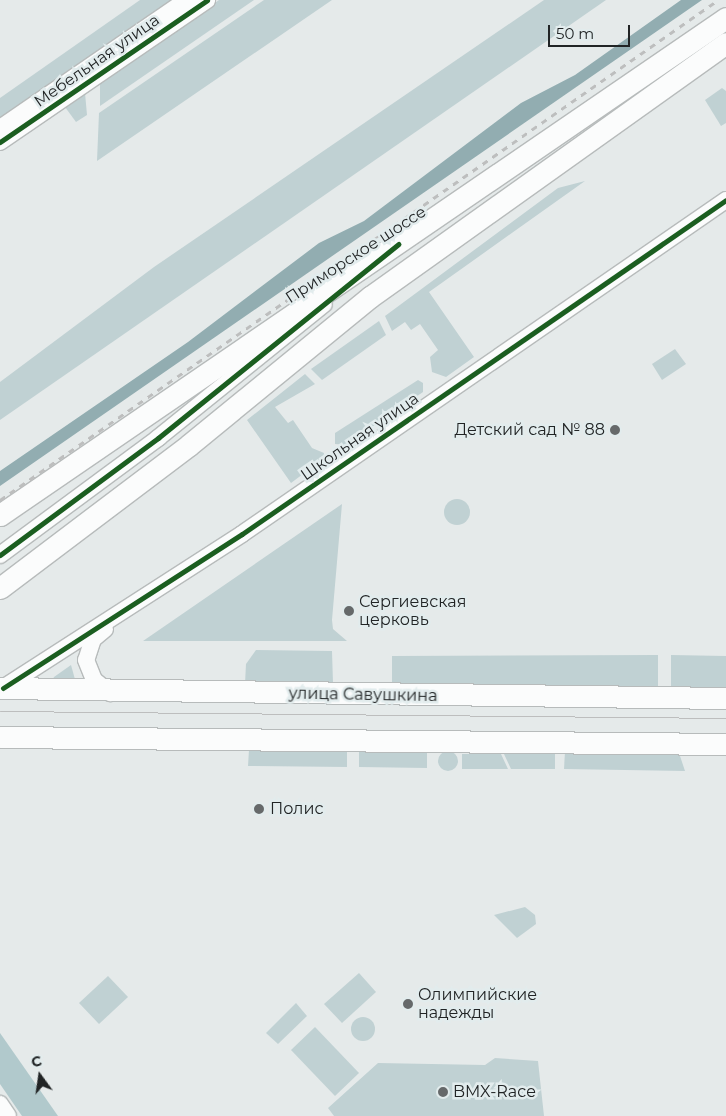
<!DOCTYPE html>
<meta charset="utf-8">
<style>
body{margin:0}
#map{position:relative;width:726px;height:1116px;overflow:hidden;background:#e5eaea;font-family:Montserrat,sans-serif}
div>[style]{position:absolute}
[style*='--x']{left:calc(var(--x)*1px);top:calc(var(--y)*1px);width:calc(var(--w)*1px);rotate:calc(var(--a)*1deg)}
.green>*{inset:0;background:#c0d1d3}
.round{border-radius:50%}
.forest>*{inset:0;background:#b1c9cc}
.water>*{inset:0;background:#92adb1}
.roads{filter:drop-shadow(1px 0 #b7bbbb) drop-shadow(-1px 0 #b7bbbb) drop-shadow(0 1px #b7bbbb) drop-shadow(0 -1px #b7bbbb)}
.minor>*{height:16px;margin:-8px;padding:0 8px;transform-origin:8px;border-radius:8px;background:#fbfcfc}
.major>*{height:21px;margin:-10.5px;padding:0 10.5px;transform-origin:10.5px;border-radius:10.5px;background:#fbfcfc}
.tram>*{height:1px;margin:-0.5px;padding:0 0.5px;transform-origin:0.5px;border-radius:0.5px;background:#bdbebe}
.rail>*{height:3px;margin-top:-1.5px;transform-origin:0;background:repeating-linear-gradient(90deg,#bdbebe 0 6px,transparent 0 12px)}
.cycleway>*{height:5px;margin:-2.5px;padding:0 2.5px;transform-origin:2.5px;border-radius:2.5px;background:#1b5e20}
.dots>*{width:14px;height:14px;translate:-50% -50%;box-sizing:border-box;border:2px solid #e2eced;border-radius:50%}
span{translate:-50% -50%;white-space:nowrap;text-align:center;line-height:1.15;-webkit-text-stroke:5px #e2eced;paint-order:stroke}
.street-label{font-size:16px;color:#212425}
.poi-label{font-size:16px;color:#212425}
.right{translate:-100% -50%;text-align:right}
.left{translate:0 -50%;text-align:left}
.north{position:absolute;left:15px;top:1051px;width:50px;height:50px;-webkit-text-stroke:4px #e2eced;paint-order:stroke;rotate:346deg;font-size:14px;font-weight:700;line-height:20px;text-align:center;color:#212425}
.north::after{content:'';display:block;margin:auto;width:18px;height:22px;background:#212425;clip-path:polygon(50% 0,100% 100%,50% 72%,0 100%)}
.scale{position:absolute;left:548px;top:25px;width:82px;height:22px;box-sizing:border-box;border:2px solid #212425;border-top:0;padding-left:6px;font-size:15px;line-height:18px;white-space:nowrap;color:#212425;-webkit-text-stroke:4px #e2eced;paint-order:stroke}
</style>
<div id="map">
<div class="green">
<i style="clip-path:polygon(140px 0,172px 0,0 118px,0 98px)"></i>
<i style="clip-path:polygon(219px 0,254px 0,100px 106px,100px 83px)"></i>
<i style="clip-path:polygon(264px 0,332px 0,97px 161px,99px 113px)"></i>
<i style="clip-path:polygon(544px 0,606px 0,0 420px,0 382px,154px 267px)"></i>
<i style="clip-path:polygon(722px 88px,726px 91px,726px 123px,721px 126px,705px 100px)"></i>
<i style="clip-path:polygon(85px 93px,87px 115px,76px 122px,65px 107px)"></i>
<i style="clip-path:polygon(585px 181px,429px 292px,474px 357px,446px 377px,432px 372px,430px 357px,438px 350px,420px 324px,411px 330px,405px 322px,392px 331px,385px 316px,558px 188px)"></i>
<i style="clip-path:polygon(379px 321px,386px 335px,322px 380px,311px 369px)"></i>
<i style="clip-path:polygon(675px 349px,686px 364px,662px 380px,652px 364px)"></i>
<i style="clip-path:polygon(305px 374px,315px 384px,275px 407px,288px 423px,293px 420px,312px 448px,324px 453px,323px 459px,291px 483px,247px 420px)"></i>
<i style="clip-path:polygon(418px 380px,423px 383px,423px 392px,346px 445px,335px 444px,335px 433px)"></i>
<i class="round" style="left:444px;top:499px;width:26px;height:26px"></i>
<i style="clip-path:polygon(342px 504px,332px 620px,333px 629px,347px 641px,143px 641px)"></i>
<i style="clip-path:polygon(256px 650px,332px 651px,333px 684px,245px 684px,246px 664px)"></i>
<i style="clip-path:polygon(658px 655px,658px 687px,392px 686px,392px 656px)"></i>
<i style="clip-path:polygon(671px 655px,726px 656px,726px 688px,671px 688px)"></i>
<i style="clip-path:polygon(71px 665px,76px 683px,53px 679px,54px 677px)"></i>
<i style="clip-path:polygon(249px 750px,347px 751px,347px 767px,248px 766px)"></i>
<i style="clip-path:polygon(359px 751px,427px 751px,427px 768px,359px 767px)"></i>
<i style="clip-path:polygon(513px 751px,555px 751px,555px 769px,511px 769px,504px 754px)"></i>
<i class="round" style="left:438px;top:751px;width:20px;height:20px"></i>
<i style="clip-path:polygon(565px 752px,679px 753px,685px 771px,564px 769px)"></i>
<i style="clip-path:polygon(462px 754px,501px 754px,508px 769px,462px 769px)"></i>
<i style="clip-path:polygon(525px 907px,535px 915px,536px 924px,517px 938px,494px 915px)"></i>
<i style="clip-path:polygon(359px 973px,376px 992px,342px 1023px,324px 1004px)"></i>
<i style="clip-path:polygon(108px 976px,128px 997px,99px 1024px,79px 1003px)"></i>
<i style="clip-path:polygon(296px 1003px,307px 1016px,278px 1044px,266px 1033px)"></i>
<i class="round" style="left:351px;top:1017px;width:24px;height:24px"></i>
<i style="clip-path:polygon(315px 1027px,359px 1073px,335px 1096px,291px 1050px)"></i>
<i style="clip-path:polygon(495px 1058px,538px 1061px,544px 1116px,334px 1116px,328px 1108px,378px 1063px,485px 1065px)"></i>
</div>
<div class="forest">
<i style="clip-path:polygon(0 1033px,58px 1116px,22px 1116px,0 1084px)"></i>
</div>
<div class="water">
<i style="clip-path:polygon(681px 0,702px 0,0 486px,0 471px,188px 342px,319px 243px,364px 221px,521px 103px,575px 75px)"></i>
</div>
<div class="roads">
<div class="minor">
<i style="--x:0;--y:128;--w:226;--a:-34.5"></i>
<i style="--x:0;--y:142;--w:251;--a:-34.4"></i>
<i style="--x:0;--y:555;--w:197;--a:-36.5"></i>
<i style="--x:158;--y:438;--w:213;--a:-38.9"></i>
<i style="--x:105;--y:629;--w:16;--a:140"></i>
<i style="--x:93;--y:639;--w:22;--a:108"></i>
<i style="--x:86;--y:660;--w:22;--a:68"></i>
<i style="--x:94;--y:680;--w:21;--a:39"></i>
<i style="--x:3;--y:688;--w:284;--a:-32.8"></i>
<i style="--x:242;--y:534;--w:588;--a:-34.61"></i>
<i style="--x:0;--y:1104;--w:14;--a:56"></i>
</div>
<div class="major">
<i style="--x:0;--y:515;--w:880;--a:-34.39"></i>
<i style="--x:0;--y:588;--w:237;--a:-37.1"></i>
<i style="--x:189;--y:445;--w:234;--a:-39.3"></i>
<i style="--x:370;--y:297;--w:437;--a:-35.5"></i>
<i style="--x:0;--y:688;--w:726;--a:0.79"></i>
<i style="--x:0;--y:737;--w:726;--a:0.55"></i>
</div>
</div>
<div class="tram">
<i style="--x:0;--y:711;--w:726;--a:0.55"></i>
</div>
<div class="rail">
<i style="--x:0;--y:500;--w:875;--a:-34.85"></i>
</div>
<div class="cycleway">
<i style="--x:0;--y:142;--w:251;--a:-34.4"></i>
<i style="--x:0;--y:555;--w:197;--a:-36.5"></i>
<i style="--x:158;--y:438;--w:309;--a:-38.9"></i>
<i style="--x:3;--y:688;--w:284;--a:-32.8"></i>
<i style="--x:242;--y:534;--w:588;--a:-34.61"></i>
</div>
<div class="dots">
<i style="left:615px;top:430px;background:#66696a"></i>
<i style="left:349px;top:611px;background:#66696a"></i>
<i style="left:259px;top:809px;background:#66696a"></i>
<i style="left:408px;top:1004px;background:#66696a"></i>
<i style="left:443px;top:1092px;background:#66696a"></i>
</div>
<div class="street-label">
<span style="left:97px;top:61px;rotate:-35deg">Мебельная улица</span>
<span style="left:356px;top:255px;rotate:-33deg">Приморское шоссе</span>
<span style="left:360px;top:437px;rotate:-35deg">Школьная улица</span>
<span style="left:363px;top:695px;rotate:1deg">улица Савушкина</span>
</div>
<div class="poi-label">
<span class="right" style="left:605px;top:430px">Детский сад № 88</span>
<span class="left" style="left:359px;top:611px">Сергиевская<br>церковь</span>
<span class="left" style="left:270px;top:809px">Полис</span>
<span class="left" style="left:418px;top:1004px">Олимпийские<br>надежды</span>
<span class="left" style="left:453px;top:1092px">BMX-Race</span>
</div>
<div class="north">С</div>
<div class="scale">50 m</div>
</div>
